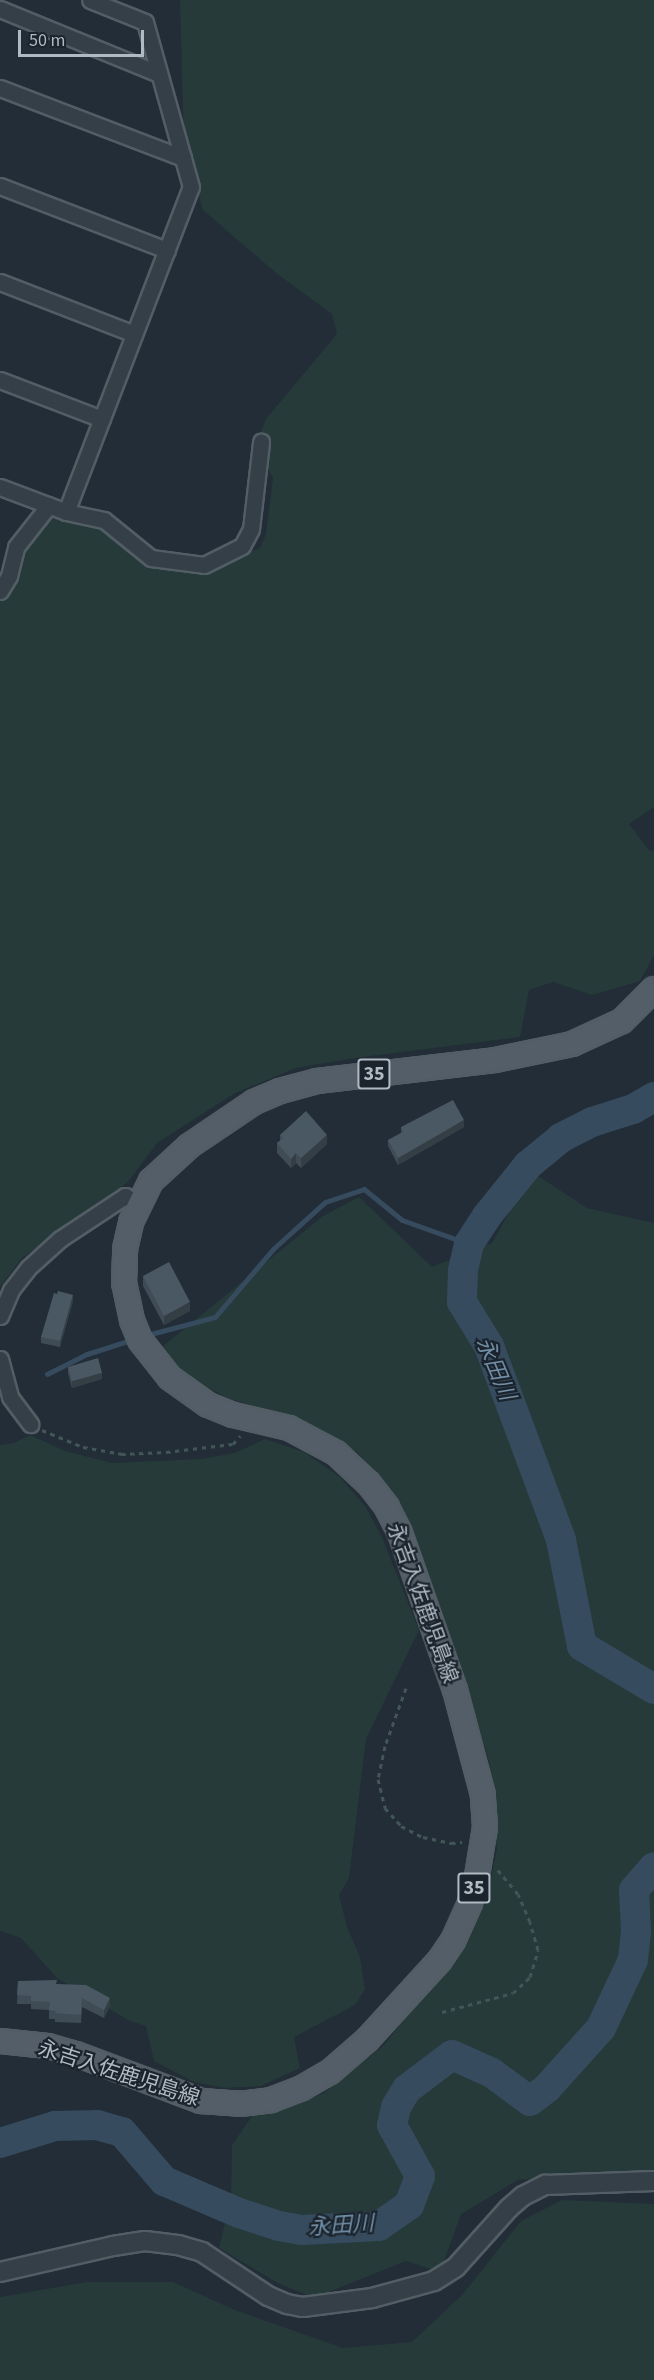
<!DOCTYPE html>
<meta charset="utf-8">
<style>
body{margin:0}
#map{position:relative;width:654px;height:2380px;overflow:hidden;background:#222d37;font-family:"Source Sans 3","Noto Sans JP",sans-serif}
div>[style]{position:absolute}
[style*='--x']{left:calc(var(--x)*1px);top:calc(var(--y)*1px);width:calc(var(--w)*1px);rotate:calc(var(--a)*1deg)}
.green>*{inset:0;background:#253a39}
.stream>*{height:5px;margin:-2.5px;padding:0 2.5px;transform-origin:2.5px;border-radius:2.5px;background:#364b5e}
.river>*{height:30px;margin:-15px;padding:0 15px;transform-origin:15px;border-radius:15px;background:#364b5e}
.path>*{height:3px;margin-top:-1.5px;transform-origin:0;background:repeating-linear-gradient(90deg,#435657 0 4.5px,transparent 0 9px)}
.roads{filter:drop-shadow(2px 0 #535d65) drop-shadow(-2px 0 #535d65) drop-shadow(0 2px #535d65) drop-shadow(0 -2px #535d65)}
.minor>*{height:15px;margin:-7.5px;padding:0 7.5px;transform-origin:7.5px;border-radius:7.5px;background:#353f48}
.tertiary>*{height:18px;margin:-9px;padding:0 9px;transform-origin:9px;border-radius:9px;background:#353f48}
.primary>*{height:22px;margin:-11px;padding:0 11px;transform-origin:11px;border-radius:11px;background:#535e68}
.wall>*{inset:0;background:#404c55}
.shaded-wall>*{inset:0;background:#343e45}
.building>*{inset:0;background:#4a5863}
span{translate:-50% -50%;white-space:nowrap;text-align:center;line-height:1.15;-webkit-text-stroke:4.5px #1b242c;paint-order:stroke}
.shield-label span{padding:2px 4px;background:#1b242c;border:2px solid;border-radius:4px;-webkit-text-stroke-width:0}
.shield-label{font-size:20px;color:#b0bac4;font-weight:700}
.street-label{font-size:21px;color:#b0bac4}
.water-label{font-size:22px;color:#718ea7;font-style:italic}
.scale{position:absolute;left:18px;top:30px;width:126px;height:27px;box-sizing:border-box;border:3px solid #b0bac4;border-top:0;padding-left:8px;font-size:18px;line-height:21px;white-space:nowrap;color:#b0bac4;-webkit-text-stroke:4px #1b242c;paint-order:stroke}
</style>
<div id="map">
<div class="green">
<i style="clip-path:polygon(180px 0,654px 0,654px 807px,629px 824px,649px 850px,654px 851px,654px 955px,640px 981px,592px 995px,553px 982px,529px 990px,520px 1037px,355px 1058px,296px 1068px,235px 1093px,157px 1143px,128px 1182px,22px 1258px,0 1287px,0 601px,10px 595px,18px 575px,25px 542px,39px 525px,53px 516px,90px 519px,106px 526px,156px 569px,202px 570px,260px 548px,266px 534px,273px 478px,255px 446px,266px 419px,337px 334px,332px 314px,276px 273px,203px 210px,184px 144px)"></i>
<i style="clip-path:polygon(532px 1172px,587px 1208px,654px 1223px,654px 2173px,595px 2173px,518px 2180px,461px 2214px,440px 2272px,406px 2261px,314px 2298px,278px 2283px,219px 2248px,231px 2199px,232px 2145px,252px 2116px,284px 2109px,324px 2093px,383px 2046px,461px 1949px,487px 1896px,497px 1849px,489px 1761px,446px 1624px,392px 1496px,357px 1452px,303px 1422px,228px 1398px,206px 1387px,181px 1371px,163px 1346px,323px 1216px,359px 1197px,432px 1267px,492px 1243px)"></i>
<i style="clip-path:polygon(30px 1435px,65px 1451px,112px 1463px,201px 1459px,235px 1453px,265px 1439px,304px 1452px,340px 1477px,365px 1506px,381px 1535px,419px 1630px,366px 1739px,349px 1878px,339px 1895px,347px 1927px,360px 1957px,365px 1989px,355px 2005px,294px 2037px,300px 2068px,261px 2086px,225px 2088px,194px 2082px,154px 2061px,146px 2026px,130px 2021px,57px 1978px,21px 1938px,0 1931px,0 1445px,14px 1443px)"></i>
<i style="clip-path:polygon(562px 2200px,654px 2204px,654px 2380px,0 2380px,0 2297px,87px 2282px,173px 2282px,235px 2310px,343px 2348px,412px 2342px,463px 2294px,521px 2221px)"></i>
</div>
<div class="stream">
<i style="--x:143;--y:1336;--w:74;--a:-14.8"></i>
<i style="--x:215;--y:1317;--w:89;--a:-49.5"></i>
<i style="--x:273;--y:1249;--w:70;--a:-42.1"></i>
<i style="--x:325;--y:1202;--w:41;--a:-18.4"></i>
<i style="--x:364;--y:1189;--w:49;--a:39.2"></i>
<i style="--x:402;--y:1220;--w:71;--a:19.7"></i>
<i style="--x:47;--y:1374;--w:45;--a:-26.6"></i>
<i style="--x:87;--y:1354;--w:49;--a:-17.7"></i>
</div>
<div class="river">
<i style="--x:654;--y:1097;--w:24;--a:150"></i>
<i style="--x:633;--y:1109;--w:43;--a:162.4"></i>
<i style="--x:592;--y:1122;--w:35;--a:153"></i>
<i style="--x:561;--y:1138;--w:43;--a:140.7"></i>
<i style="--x:528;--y:1165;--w:65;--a:128.8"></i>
<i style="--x:487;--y:1216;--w:33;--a:123"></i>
<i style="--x:469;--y:1244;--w:28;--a:103"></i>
<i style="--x:463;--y:1271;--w:31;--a:92"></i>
<i style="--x:462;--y:1302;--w:52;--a:58.5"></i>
<i style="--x:489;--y:1346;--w:207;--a:69.6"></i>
<i style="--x:561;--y:1540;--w:108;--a:78.8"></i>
<i style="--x:582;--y:1646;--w:84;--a:30.8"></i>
<i style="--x:0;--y:2143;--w:58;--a:-17.2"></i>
<i style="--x:55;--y:2126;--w:42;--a:-1.4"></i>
<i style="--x:97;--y:2125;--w:26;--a:16"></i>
<i style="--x:122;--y:2132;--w:65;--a:49.4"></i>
<i style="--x:164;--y:2181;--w:82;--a:23.1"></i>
<i style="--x:239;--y:2213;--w:42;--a:18"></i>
<i style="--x:279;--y:2226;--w:23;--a:10"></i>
<i style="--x:302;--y:2230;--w:77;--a:-3"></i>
<i style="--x:379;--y:2226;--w:37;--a:-35"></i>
<i style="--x:409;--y:2205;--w:31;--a:-69"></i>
<i style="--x:420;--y:2176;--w:58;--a:-118.8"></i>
<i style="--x:392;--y:2125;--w:18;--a:-77"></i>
<i style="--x:396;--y:2107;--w:21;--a:-59"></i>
<i style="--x:407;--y:2089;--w:56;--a:-37.1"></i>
<i style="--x:452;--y:2055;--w:44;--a:24.2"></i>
<i style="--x:492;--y:2073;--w:47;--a:36.4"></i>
<i style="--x:530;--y:2101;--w:21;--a:-37"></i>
<i style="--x:547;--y:2088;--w:81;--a:-48"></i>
<i style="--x:601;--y:2028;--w:75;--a:-64.8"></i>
<i style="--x:633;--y:1960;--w:29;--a:-84"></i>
<i style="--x:636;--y:1931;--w:41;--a:-92.8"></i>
<i style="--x:634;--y:1890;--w:30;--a:-49"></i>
</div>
<div class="path">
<i style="--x:42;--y:1430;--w:44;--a:22.5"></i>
<i style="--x:83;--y:1447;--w:39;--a:10"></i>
<i style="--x:121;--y:1454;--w:45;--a:-2.5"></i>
<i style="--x:166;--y:1452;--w:67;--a:-6.8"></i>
<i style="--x:233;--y:1444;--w:11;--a:-49"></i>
<i style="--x:406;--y:1688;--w:62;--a:109.9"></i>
<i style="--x:385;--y:1746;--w:34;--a:102"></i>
<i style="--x:378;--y:1779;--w:30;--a:76"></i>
<i style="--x:385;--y:1808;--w:24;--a:48"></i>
<i style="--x:401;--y:1826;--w:25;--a:27"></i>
<i style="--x:423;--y:1837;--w:29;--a:12"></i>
<i style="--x:451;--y:1843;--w:11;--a:-5"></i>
<i style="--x:442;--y:2012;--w:73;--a:-15"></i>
<i style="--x:513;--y:1993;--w:23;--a:-43"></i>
<i style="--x:530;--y:1977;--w:28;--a:-73"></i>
<i style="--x:538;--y:1950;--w:29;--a:-106"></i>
<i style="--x:530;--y:1922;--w:30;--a:-113"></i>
<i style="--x:518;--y:1894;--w:33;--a:-130"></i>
</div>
<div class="roads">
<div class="minor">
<i style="--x:0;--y:9;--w:172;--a:22.2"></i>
<i style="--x:0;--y:88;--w:196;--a:20.9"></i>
<i style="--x:0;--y:186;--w:179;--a:21"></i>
<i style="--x:0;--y:282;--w:144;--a:21.2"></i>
<i style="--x:0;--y:380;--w:109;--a:20.9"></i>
<i style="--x:0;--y:487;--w:71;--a:20.7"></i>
<i style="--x:66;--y:512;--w:348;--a:-69"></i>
<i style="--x:191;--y:187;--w:171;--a:-105.6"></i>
<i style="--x:145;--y:22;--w:59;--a:-158.2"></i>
<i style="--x:66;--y:512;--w:39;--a:12"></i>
<i style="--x:104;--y:520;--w:60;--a:39"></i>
<i style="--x:151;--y:558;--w:53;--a:7.5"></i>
<i style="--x:204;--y:565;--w:42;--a:-26.6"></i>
<i style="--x:242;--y:546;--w:19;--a:-62"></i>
<i style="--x:251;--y:529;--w:88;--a:-83.4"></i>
<i style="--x:0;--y:591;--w:17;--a:-59"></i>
<i style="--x:9;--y:576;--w:30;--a:-76"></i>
<i style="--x:16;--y:547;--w:53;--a:-51.8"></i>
<i style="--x:0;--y:1316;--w:28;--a:-67"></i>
<i style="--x:11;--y:1290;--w:28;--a:-52"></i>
<i style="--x:28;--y:1268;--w:43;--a:-42.2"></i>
<i style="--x:60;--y:1239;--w:78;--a:-33.5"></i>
<i style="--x:125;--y:1196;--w:16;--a:30"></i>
<i style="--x:0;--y:1359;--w:39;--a:75"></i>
<i style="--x:10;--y:1397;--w:34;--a:53"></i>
</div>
<div class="tertiary">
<i style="--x:0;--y:2272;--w:116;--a:-13"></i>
<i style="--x:113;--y:2246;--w:32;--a:-9"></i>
<i style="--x:145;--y:2241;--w:33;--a:7"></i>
<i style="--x:178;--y:2245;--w:25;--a:16"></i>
<i style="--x:202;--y:2252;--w:79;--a:33.7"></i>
<i style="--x:268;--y:2296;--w:21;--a:23"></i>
<i style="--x:287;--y:2304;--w:16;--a:11"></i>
<i style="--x:303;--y:2307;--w:70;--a:-7.4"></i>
<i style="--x:372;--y:2298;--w:64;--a:-15.3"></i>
<i style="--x:434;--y:2281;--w:26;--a:-32"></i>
<i style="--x:456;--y:2267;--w:79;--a:-48.1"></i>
<i style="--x:509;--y:2208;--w:18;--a:-41"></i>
<i style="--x:523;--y:2196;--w:25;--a:-27"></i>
<i style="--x:545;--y:2185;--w:109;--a:-2.1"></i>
</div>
<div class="primary">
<i style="--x:0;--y:2041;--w:48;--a:5.9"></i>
<i style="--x:48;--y:2046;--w:29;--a:16"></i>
<i style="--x:76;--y:2054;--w:134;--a:20.6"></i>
<i style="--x:201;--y:2101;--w:39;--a:4"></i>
<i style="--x:240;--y:2104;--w:31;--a:-7"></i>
<i style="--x:271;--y:2100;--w:33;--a:-21"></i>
<i style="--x:302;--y:2088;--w:32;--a:-30"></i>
<i style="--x:330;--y:2072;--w:49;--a:-40.9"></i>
<i style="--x:367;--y:2040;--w:108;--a:-47.6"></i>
<i style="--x:440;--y:1960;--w:23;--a:-56"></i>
<i style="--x:453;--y:1941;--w:42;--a:-65.9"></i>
<i style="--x:470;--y:1903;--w:28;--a:-75"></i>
<i style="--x:477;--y:1876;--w:50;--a:-80.7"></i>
<i style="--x:485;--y:1827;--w:32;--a:-94"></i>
<i style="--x:483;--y:1795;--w:109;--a:-104.9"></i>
<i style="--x:455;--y:1690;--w:166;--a:-109.3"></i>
<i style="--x:400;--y:1533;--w:29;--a:-117"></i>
<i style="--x:387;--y:1507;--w:31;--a:-128"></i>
<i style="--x:368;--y:1483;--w:44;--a:-136.8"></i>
<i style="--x:336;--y:1453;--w:53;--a:-152"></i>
<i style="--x:289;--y:1428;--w:57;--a:-166.9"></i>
<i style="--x:233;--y:1415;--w:27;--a:-158"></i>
<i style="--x:208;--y:1405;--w:47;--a:-144.6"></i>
<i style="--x:170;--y:1378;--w:48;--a:-128.3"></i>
<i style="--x:140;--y:1340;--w:22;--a:-112"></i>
<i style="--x:132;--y:1320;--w:38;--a:-102"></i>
<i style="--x:124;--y:1283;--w:34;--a:-88"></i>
<i style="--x:125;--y:1249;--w:28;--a:-77"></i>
<i style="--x:131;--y:1222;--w:46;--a:-64"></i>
<i style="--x:151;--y:1181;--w:52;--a:-42.6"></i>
<i style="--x:189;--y:1146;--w:78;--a:-34.1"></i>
<i style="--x:254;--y:1102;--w:28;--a:-23"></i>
<i style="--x:280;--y:1091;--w:38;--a:-15"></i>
<i style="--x:317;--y:1081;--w:179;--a:-6.7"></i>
<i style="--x:495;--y:1060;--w:79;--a:-11.7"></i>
<i style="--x:572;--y:1044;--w:55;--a:-24.7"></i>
<i style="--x:622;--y:1021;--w:45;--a:-45"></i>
</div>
</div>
<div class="wall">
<i style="clip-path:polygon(401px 1127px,464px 1127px,398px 1165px,388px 1146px,388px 1140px,401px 1133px)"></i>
<i style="clip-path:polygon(280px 1135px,327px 1144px,301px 1168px,296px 1163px,291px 1168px,277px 1153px,277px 1143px,280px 1141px)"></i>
<i style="clip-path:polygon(143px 1276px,190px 1311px,164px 1325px,143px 1286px)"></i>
<i style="clip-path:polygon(73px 1301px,60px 1347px,41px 1343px,41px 1337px)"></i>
<i style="clip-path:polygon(68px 1367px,102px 1379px,72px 1388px,68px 1373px)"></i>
<i style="clip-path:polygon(18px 1981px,57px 1984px,110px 2006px,104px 2018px,82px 2007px,81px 2023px,55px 2022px,55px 2019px,49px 2019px,49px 2010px,31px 2009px,31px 2004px,17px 2004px)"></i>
</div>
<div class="shaded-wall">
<i style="clip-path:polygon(464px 1120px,464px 1127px,398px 1165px,398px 1158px)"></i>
<i style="clip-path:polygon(327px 1135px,327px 1144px,301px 1168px,301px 1158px)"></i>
<i style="clip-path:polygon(296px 1153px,296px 1163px,291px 1168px,291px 1159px)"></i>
<i style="clip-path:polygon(73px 1295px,73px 1301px,60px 1347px,60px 1341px)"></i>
<i style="clip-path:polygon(190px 1302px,190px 1311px,164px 1325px,164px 1316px)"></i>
<i style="clip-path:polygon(102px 1373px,102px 1379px,72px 1388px,72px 1381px)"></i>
<i style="clip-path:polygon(110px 1998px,110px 2006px,104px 2018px,104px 2010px)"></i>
</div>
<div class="building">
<i style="clip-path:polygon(453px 1100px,464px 1120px,398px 1158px,388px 1140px,403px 1132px,401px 1127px)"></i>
<i style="clip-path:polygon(306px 1111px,327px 1135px,301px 1158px,296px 1153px,291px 1159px,277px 1143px,283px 1138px,280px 1135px)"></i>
<i style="clip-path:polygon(169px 1262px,190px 1302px,164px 1316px,143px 1276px)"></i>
<i style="clip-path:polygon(58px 1291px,73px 1295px,60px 1341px,41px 1337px,54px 1293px,57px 1294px)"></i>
<i style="clip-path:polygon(98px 1358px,102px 1373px,72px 1381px,68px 1367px)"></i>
<i style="clip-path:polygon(57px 1980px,56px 1984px,86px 1985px,110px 1998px,104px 2010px,82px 1998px,81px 2015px,55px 2013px,56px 2011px,49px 2010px,50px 2002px,31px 2001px,31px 1996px,17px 1995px,18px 1981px)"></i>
</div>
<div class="shield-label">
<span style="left:374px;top:1074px">35</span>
<span style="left:474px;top:1888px">35</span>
</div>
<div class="street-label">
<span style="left:423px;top:1603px;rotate:70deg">永吉入佐鹿児島線</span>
<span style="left:119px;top:2073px;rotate:18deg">永吉入佐鹿児島線</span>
</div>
<div class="water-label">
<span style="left:495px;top:1369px;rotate:67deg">永田川</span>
<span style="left:341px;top:2226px;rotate:-4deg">永田川</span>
</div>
<div class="scale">50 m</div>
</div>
